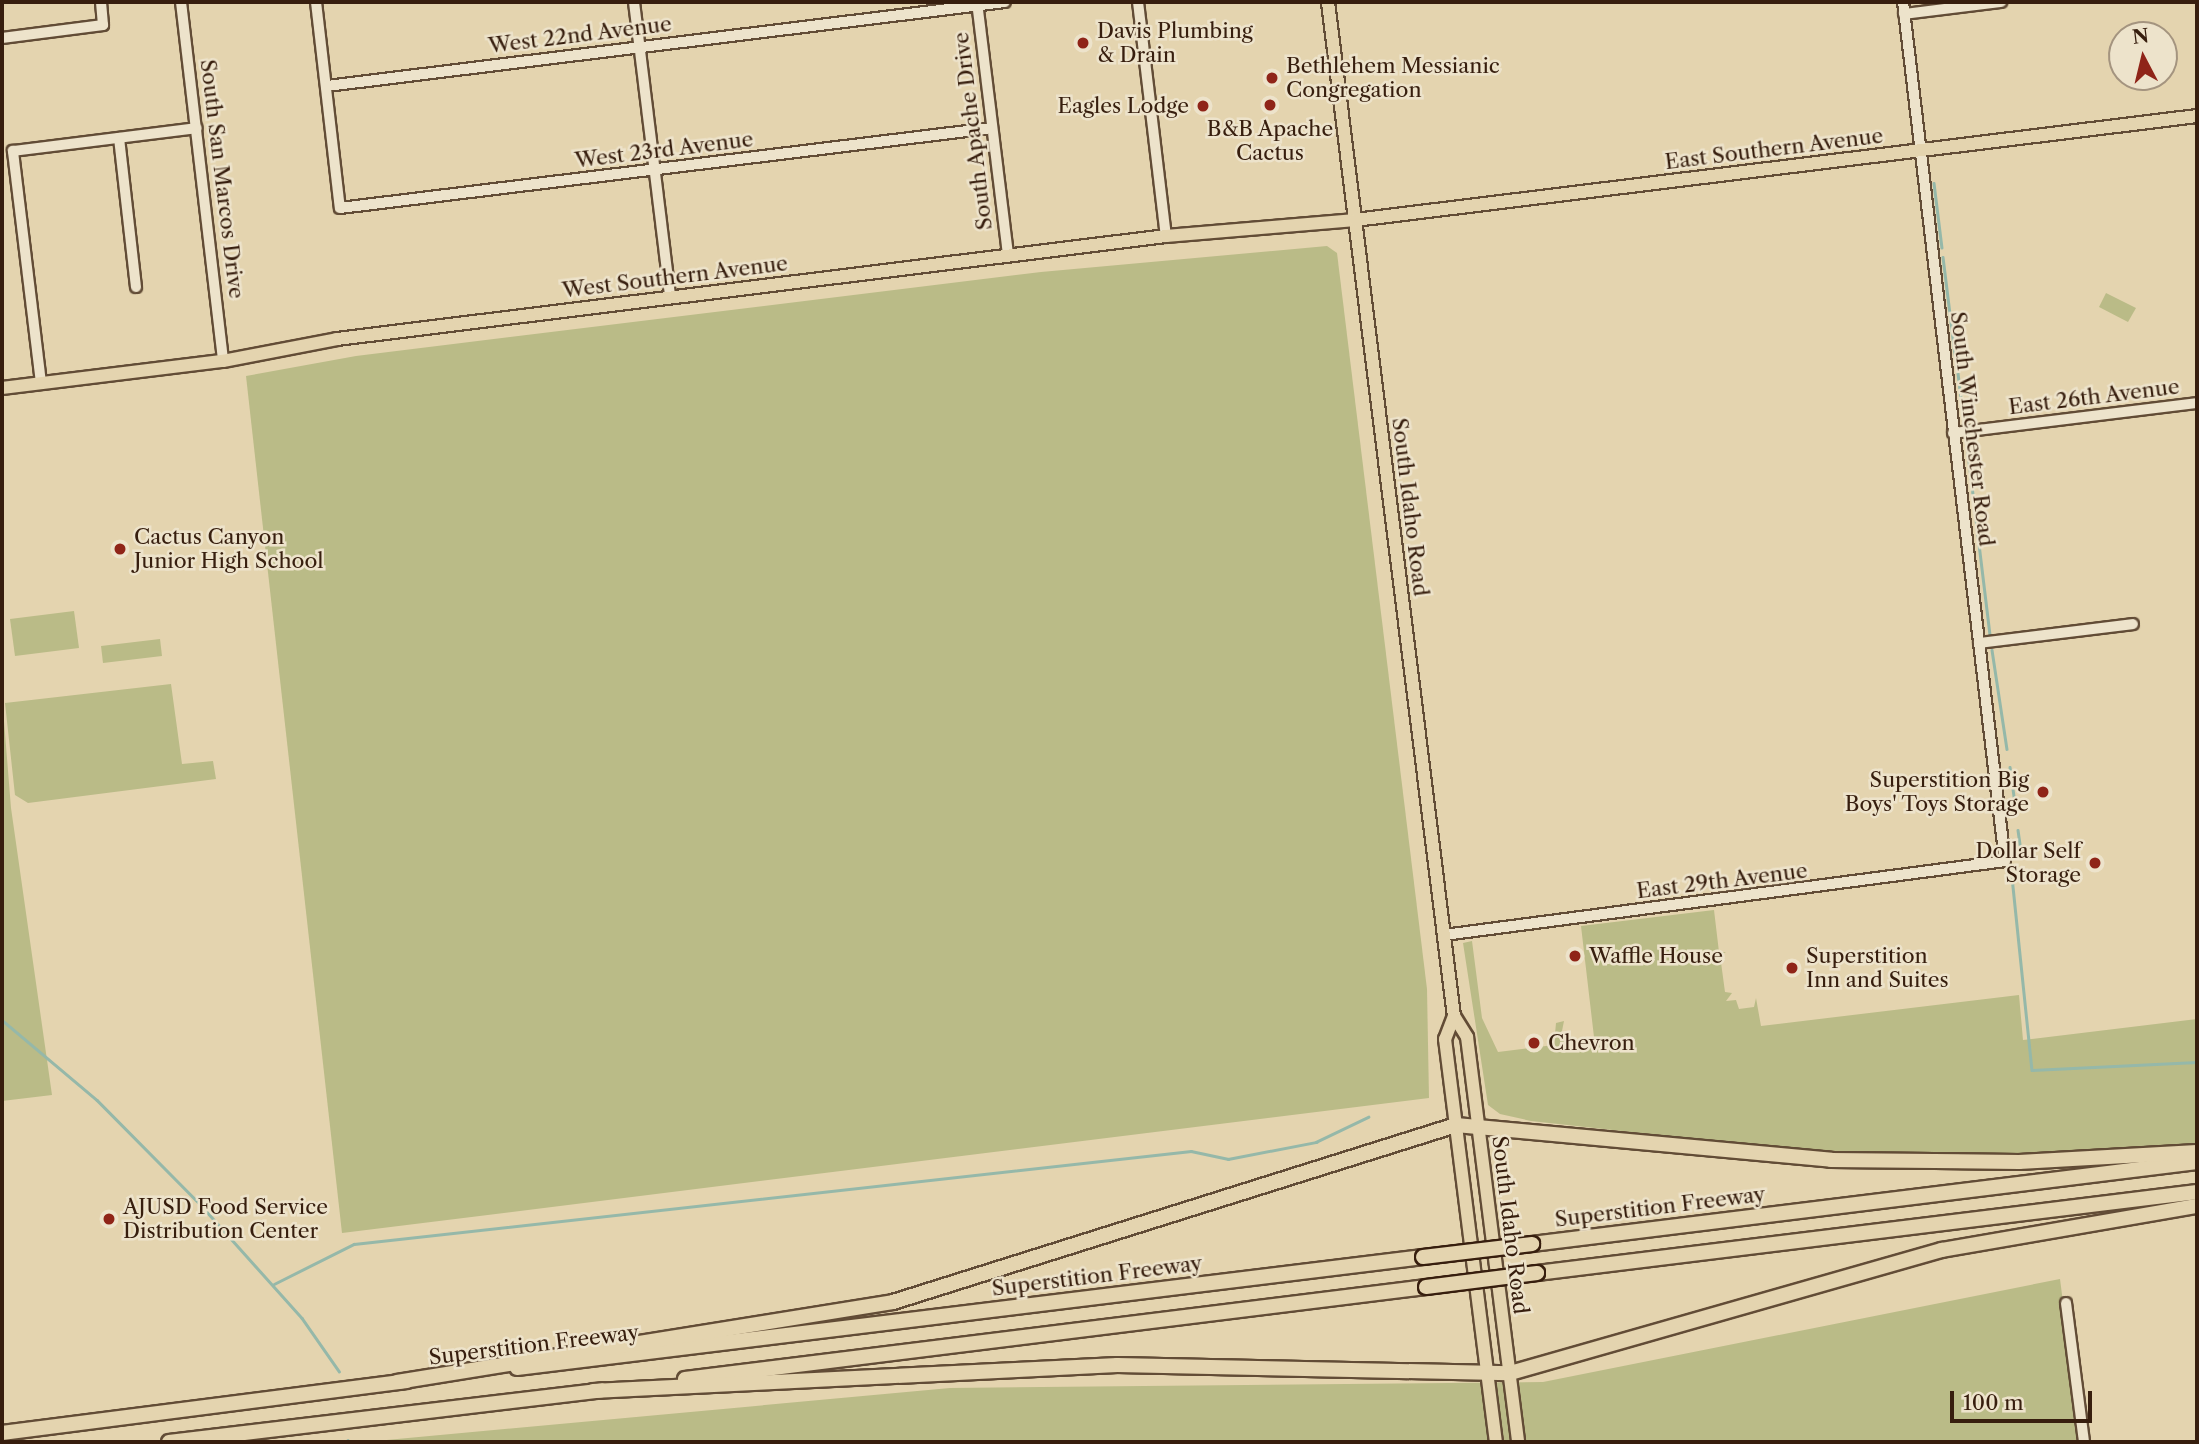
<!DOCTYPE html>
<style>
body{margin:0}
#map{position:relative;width:2199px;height:1444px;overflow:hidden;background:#e4d4af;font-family:"Libre Caslon Text",serif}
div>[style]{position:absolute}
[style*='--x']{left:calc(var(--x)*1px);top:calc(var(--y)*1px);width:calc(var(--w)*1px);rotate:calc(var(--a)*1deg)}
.green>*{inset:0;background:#babb87}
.stream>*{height:2.5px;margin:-1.25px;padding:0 1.25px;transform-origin:1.25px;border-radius:1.25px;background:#95b8a9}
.roads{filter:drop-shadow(2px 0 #624c36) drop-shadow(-2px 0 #624c36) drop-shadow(0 2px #624c36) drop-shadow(0 -2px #624c36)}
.minor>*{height:10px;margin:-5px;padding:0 5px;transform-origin:5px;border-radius:5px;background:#ede3cb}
.major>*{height:12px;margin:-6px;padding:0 6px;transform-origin:6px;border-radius:6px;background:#e4d4af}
.highway>*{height:14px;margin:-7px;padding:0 7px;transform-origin:7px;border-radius:7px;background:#e4d4af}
.bridges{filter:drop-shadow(2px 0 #371e0e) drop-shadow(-2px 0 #371e0e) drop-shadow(0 2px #371e0e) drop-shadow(0 -2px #371e0e)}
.highway-bridge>*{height:14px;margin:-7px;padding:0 7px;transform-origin:7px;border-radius:7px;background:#e4d4af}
.dots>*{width:19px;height:19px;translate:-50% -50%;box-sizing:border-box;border:4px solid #ede3cb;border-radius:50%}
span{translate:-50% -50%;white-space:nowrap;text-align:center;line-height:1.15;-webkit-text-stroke:5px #ede3cb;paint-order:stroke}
.poi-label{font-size:21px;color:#371e0e}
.left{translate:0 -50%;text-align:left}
.right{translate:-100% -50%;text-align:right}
.street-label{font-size:21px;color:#371e0e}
.frame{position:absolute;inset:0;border:4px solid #371e0e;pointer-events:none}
.north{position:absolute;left:2108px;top:21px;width:70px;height:70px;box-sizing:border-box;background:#ede3cb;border:2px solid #a4947f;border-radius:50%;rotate:353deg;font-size:19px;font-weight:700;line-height:28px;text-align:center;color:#371e0e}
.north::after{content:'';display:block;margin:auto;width:24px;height:32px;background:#8f2418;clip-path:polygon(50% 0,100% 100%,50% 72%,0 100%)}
.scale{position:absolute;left:1950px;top:1391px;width:142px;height:32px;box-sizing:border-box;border:4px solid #371e0e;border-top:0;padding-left:9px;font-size:21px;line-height:24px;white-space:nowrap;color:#371e0e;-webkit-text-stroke:5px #ede3cb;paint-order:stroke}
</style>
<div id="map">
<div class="green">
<i style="clip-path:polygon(1327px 246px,1337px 253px,1427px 989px,1429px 1098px,342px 1233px,246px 376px,356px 356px,1041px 272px)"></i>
<i style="clip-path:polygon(2106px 293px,2136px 308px,2128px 322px,2099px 307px)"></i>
<i style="clip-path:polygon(74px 611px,79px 648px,15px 656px,10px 619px)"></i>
<i style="clip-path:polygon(160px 639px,162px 656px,103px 663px,101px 646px)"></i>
<i style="clip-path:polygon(171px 684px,182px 764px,213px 761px,216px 779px,28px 803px,15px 795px,5px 703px)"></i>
<i style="clip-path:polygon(2px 696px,11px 808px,52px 1095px,2px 1101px)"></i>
<i style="clip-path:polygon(1714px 910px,1719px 952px,1726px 952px,1720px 955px,1725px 992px,1732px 993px,1726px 1001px,1736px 1000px,1739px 1009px,1754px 1007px,1756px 998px,1761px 1026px,2019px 995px,2023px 1040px,2197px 1019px,2197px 1145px,1962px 1157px,1831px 1154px,1531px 1121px,1500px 1114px,1488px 1105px,1463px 943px,1472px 941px,1482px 1018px,1498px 1052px,1554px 1045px,1556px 1023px,1564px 1021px,1560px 1041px,1568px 1041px,1569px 1049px,1590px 1046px,1594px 1037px,1581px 926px)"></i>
<i style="clip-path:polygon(2060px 1279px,2081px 1442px,365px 1442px,950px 1388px,1543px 1382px)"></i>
</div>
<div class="stream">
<i style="--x:1934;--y:183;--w:65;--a:83"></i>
<i style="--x:1943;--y:257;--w:99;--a:83"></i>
<i style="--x:1957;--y:365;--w:49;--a:83"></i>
<i style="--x:1968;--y:453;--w:182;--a:83.1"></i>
<i style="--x:1992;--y:650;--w:100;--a:81.4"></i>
<i style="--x:2010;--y:767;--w:44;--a:82.2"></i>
<i style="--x:2018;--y:830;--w:22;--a:82"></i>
<i style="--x:2012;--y:877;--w:194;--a:84.1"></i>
<i style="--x:2032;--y:1070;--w:165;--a:-2.8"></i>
<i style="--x:2;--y:1020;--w:124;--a:40.1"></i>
<i style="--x:97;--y:1100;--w:146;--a:45.3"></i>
<i style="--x:200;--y:1204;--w:153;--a:48.2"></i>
<i style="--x:302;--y:1318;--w:65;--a:55.1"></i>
<i style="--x:274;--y:1284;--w:89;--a:-26.6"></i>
<i style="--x:354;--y:1244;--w:842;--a:-6.34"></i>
<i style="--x:1191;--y:1151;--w:38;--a:12"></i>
<i style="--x:1228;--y:1159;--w:90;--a:-10.9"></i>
<i style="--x:1316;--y:1142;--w:58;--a:-25.7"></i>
<i style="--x:348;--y:1440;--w:2;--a:63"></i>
</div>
<div class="roads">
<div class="minor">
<i style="--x:181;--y:2;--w:361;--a:83.3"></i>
<i style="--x:316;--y:2;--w:207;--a:83.4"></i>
<i style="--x:340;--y:208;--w:657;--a:-7"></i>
<i style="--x:634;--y:2;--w:297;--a:83"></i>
<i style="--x:977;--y:2;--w:255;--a:83"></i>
<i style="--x:1138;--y:2;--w:236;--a:83.2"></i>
<i style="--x:1904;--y:14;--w:98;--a:-7.1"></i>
<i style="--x:2;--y:38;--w:102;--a:-7.3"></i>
<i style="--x:103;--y:25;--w:23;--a:-95"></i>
<i style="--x:327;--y:86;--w:683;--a:-7.06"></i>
<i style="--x:119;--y:138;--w:150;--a:83.5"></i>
<i style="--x:41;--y:383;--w:234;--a:-96.9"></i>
<i style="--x:13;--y:151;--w:185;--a:-7.1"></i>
<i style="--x:1953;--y:433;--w:246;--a:-7"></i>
<i style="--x:1979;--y:643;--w:155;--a:-7"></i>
<i style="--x:1444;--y:935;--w:566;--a:-7.51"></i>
<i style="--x:2005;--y:861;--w:865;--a:-96.77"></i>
<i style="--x:2066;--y:1303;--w:140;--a:82.6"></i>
</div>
<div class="major">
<i style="--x:1328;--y:2;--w:1022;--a:82.92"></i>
<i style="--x:1454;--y:1016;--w:25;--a:58"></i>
<i style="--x:1467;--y:1037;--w:408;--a:82.8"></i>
<i style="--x:2;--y:388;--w:223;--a:-7"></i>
<i style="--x:223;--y:361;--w:116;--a:-10.9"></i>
<i style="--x:337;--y:339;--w:835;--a:-7.08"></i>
<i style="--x:1166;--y:236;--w:190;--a:-4.8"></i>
<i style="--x:1355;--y:220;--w:848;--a:-7.04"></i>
<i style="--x:1454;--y:1016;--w:25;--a:111"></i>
<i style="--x:1445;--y:1039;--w:406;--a:82.8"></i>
</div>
<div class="highway">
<i style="--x:1532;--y:1244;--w:670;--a:-7.03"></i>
<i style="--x:1537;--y:1273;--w:665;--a:-7"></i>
<i style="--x:517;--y:1368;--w:913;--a:-6.98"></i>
<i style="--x:685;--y:1379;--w:747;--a:-7.08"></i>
<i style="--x:397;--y:1382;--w:502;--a:-9.16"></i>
<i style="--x:893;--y:1302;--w:590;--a:-17.45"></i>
<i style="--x:1456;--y:1125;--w:377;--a:5.3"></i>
<i style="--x:1831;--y:1160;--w:188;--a:0.6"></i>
<i style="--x:2019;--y:1162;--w:178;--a:-3.2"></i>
<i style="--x:593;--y:1391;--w:525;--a:-2.84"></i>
<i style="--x:1117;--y:1365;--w:393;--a:1.2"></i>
<i style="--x:1510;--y:1373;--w:449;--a:-15.9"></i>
<i style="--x:1942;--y:1250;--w:259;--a:-9.8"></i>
<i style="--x:2;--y:1433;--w:408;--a:-7.3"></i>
<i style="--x:169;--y:1442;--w:436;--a:-6.8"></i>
</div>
</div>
<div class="bridges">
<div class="highway-bridge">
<i style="--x:1423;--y:1257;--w:110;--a:-6.8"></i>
<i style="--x:1426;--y:1287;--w:112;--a:-7.2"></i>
</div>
</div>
<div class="dots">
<i style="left:1083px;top:43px;background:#8f2418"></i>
<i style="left:1272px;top:78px;background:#8f2418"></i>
<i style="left:1270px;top:105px;background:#8f2418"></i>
<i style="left:1203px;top:106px;background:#8f2418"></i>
<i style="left:120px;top:549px;background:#8f2418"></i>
<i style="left:2043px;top:792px;background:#8f2418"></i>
<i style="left:2095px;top:863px;background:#8f2418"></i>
<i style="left:1575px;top:956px;background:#8f2418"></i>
<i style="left:1792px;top:968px;background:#8f2418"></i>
<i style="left:1534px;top:1043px;background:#8f2418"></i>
<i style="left:109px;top:1219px;background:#8f2418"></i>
</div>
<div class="poi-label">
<span class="left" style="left:1097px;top:43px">Davis Plumbing<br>&amp; Drain</span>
<span class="left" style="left:1286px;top:78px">Bethlehem Messianic<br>Congregation</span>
<span class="right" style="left:1189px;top:106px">Eagles Lodge</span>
<span style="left:1270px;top:141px">B&amp;B Apache<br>Cactus</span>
<span class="left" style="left:134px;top:549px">Cactus Canyon<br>Junior High School</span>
<span class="right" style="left:2029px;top:792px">Superstition Big<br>Boys' Toys Storage</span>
<span class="right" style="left:2081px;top:863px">Dollar Self<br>Storage</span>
<span class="left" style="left:1589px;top:956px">Waffle House</span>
<span class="left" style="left:1806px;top:968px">Superstition<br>Inn and Suites</span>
<span class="left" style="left:1548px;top:1043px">Chevron</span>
<span class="left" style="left:123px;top:1219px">AJUSD Food Service<br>Distribution Center</span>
</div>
<div class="street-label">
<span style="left:580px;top:35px;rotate:-7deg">West 22nd Avenue</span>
<span style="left:973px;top:131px;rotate:-97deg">South Apache Drive</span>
<span style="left:1774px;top:149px;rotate:-7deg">East Southern Avenue</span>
<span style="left:664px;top:150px;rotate:-7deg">West 23rd Avenue</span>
<span style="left:222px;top:179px;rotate:83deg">South San Marcos Drive</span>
<span style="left:675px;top:277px;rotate:-7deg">West Southern Avenue</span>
<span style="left:2094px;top:397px;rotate:-7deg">East 26th Avenue</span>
<span style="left:1972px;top:429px;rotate:83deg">South Winchester Road</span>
<span style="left:1410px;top:507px;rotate:83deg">South Idaho Road</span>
<span style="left:1722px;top:881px;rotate:-7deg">East 29th Avenue</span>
<span style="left:1660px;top:1207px;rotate:-7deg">Superstition Freeway</span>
<span style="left:1510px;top:1225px;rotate:83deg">South Idaho Road</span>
<span style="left:1097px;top:1276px;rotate:-7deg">Superstition Freeway</span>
<span style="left:534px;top:1345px;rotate:-7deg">Superstition Freeway</span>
</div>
<div class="frame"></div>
<div class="north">N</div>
<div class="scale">100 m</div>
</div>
